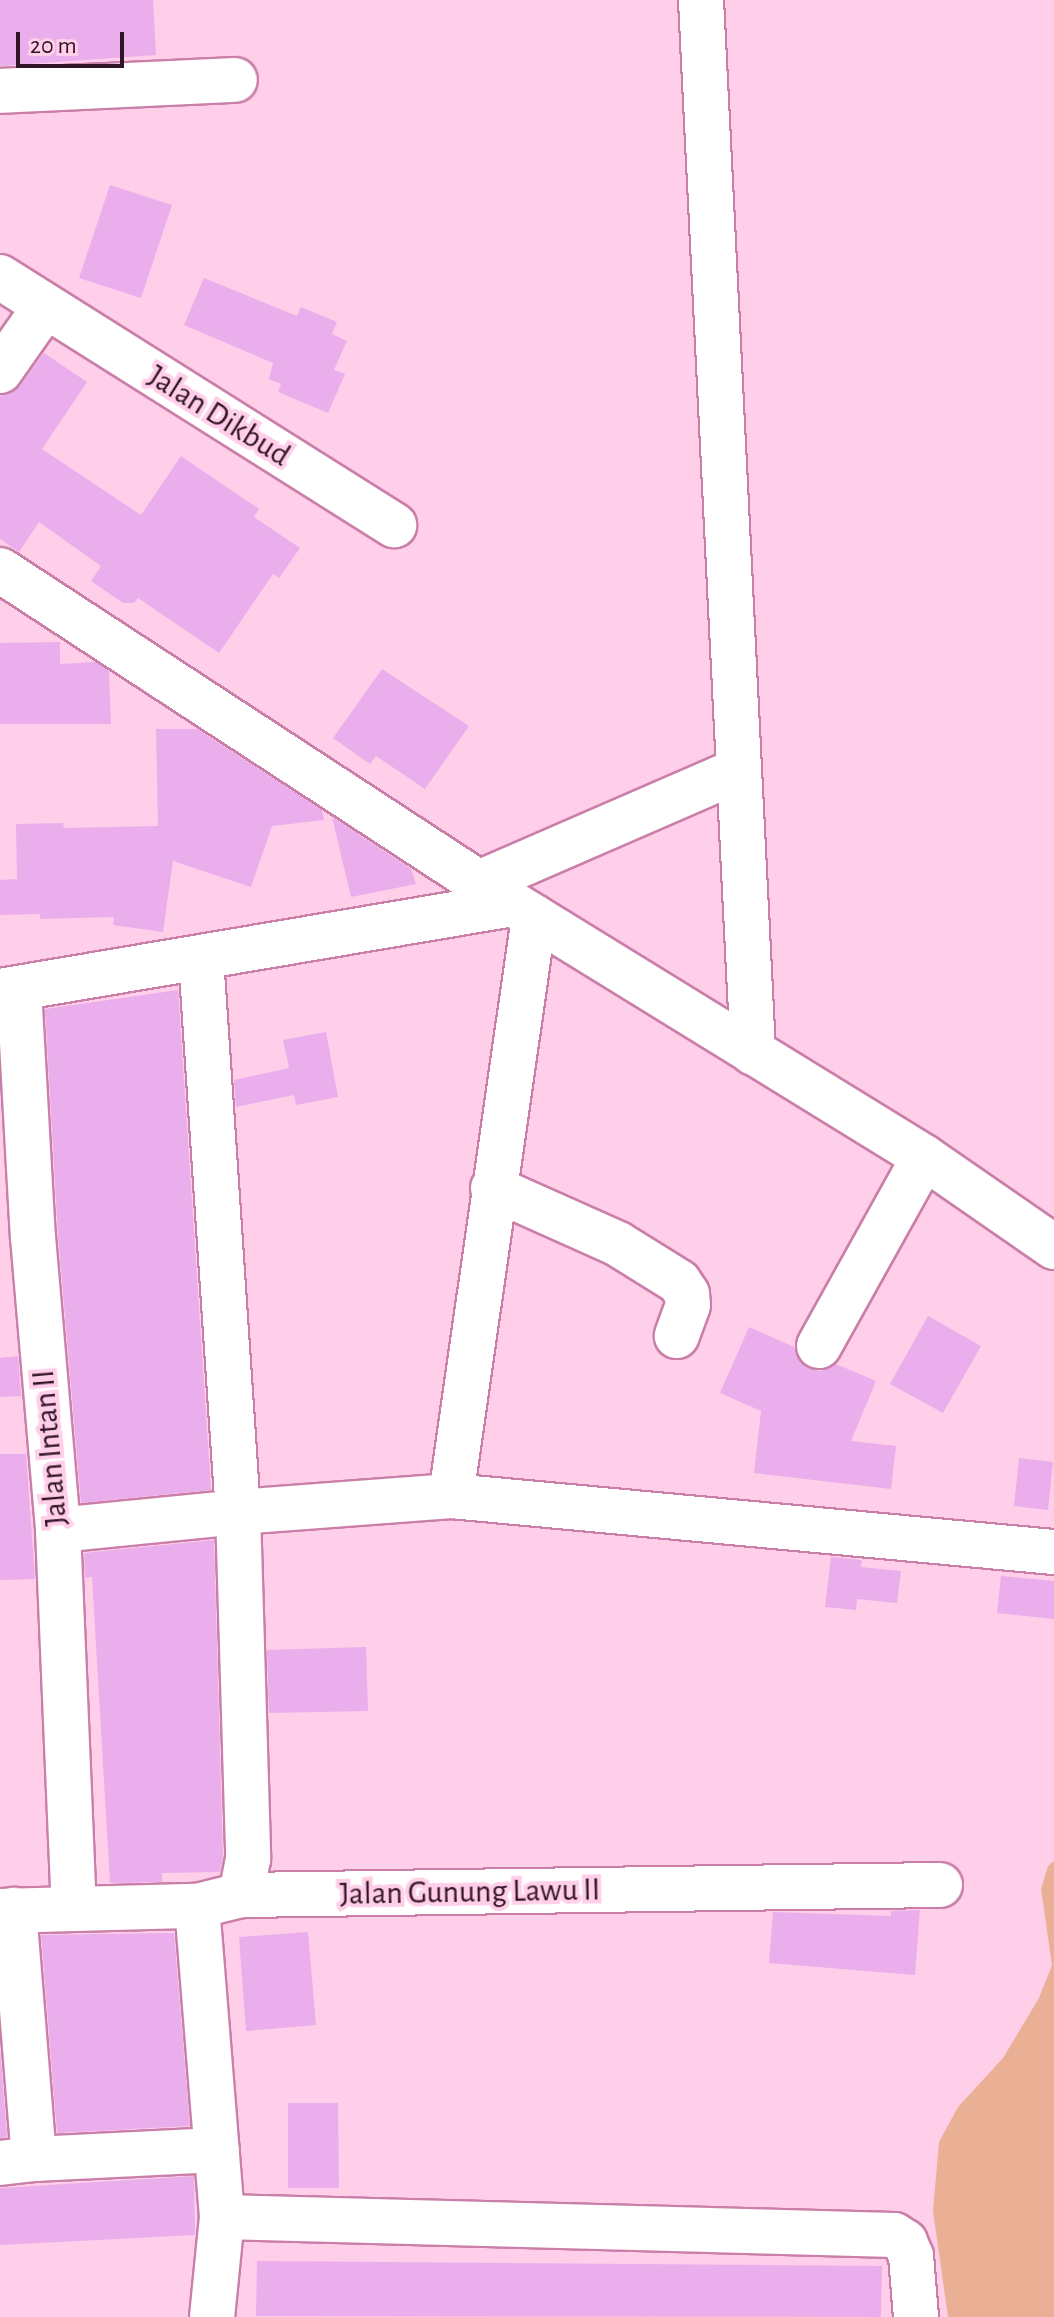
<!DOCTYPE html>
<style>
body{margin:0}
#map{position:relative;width:1054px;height:2317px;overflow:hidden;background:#ffcee8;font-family:"Alegreya Sans",sans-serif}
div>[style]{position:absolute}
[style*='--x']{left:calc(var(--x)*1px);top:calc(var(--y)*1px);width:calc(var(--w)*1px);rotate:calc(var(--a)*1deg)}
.green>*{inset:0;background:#eab095}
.building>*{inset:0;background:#eaaeec}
.roads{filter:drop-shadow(2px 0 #ca7fa9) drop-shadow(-2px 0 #ca7fa9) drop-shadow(0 2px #ca7fa9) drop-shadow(0 -2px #ca7fa9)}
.minor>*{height:44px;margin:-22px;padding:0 22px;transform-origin:22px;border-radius:22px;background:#fff}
span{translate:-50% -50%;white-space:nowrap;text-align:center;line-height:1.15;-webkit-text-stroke:8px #ffcee8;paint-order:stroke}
.street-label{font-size:32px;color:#311425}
.scale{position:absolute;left:16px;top:32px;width:108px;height:36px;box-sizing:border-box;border:4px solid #311425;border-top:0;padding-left:10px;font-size:24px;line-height:28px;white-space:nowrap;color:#311425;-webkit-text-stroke:6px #ffcee8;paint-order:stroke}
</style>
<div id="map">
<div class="green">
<i style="clip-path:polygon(1054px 1861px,1054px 2317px,948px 2317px,933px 2211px,939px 2142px,958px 2107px,1003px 2058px,1039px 1998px,1052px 1965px,1041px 1889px,1048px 1866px)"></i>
</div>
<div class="building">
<i style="clip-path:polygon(0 0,153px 0,156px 55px,0 66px)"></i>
<i style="clip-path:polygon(110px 185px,172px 205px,141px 298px,79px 278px)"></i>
<i style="clip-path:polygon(204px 278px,297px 316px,301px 307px,337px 322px,332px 334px,347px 341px,334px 370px,345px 374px,328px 413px,278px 392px,281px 384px,269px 379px,273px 363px,184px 325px)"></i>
<i style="clip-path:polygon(44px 353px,87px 382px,42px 449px,141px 515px,181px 456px,259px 509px,254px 517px,300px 548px,279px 578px,273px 574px,219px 653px,138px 598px,134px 603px,123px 603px,91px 581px,101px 566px,39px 522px,19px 552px,0 539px,0 396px,20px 386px)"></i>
<i style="clip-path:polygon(60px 642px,60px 664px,96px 662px,109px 671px,111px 724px,0 724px,0 643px)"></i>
<i style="clip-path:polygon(382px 669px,469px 726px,425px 789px,376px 756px,370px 764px,333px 738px)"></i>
<i style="clip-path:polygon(156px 729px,197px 729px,322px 810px,324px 820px,272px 826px,251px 887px,173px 861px,163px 932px,113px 925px,114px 917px,40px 919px,40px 914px,0 915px,0 880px,17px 879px,16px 824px,63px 823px,64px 828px,158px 826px)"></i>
<i style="clip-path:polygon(332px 817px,411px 869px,416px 884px,351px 897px)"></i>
<i style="clip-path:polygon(178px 990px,211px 1490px,81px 1503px,58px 1235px,45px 1009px)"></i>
<i style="clip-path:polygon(326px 1032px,338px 1097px,296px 1105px,294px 1095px,236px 1107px,234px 1080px,289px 1068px,283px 1040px)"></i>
<i style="clip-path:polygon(928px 1316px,981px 1346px,943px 1413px,890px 1384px)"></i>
<i style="clip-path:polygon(749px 1327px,794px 1347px,798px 1359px,808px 1368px,820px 1371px,836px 1364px,876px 1381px,851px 1441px,896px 1446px,891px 1489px,754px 1473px,761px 1411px,720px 1393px)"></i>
<i style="clip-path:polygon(18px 1356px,21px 1396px,0 1397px,0 1358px)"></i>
<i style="clip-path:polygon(0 1454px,26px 1454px,35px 1579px,0 1580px)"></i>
<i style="clip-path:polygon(1019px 1458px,1053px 1462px,1048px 1510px,1014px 1506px)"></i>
<i style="clip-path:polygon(214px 1540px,223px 1857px,220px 1872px,162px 1873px,162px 1882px,110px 1883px,92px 1577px,85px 1578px,84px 1553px)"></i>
<i style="clip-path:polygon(831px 1557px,862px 1560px,861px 1567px,901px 1571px,897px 1603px,857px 1599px,856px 1610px,825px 1607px)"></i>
<i style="clip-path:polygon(1001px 1576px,1054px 1581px,1054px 1619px,997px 1613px)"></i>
<i style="clip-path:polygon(366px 1647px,368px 1711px,269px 1713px,267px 1650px)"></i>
<i style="clip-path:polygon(920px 1910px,915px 1975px,769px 1963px,773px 1912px,891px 1916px,891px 1911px)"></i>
<i style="clip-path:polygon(308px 1932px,316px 2025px,246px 2031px,239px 1937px)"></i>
<i style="clip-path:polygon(165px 1933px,174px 1933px,190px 2126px,57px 2133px,41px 1935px)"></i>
<i style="clip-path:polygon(0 2048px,7px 2137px,0 2138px)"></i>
<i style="clip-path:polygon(288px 2103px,338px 2103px,339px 2188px,288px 2188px)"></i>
<i style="clip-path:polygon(194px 2176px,195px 2235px,0 2245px,0 2188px)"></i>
<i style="clip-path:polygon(257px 2261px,882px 2266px,881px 2317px,256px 2316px)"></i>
</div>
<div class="roads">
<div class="minor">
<i style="--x:701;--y:0;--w:1054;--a:87.17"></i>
<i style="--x:0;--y:91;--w:235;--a:-2.7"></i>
<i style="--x:0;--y:277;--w:466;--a:32.2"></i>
<i style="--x:0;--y:371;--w:78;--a:-54.9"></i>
<i style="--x:0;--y:570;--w:572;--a:33.16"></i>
<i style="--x:479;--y:883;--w:523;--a:31.62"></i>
<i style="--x:924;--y:1157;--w:158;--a:34.7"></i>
<i style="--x:479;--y:883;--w:281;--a:-23.5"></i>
<i style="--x:534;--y:917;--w:585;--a:98.16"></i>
<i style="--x:451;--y:1496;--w:606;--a:5.31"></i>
<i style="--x:201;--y:958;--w:555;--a:86.18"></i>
<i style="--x:238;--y:1512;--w:347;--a:88.3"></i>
<i style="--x:248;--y:1859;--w:37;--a:101"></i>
<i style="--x:19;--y:989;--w:248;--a:86.8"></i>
<i style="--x:33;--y:1237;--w:294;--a:85.1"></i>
<i style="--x:58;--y:1530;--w:377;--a:87.6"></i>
<i style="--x:0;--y:991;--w:520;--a:-9.63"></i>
<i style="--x:493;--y:1188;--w:137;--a:24.1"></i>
<i style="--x:618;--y:1244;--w:72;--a:31.9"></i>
<i style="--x:679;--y:1282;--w:14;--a:56"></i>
<i style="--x:687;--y:1294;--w:11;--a:85"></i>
<i style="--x:688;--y:1305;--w:33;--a:110"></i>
<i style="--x:819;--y:1346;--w:216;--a:-60.9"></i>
<i style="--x:58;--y:1530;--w:181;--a:-5.7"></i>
<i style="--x:238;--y:1512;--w:214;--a:-4.3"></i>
<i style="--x:197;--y:1906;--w:312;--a:85.4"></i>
<i style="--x:222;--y:2217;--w:100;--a:95.7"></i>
<i style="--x:0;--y:1911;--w:197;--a:-1.5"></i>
<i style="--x:197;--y:1906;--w:45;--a:-14"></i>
<i style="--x:241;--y:1895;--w:699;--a:-0.82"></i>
<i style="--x:34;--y:2159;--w:183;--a:-2.8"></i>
<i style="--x:0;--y:2163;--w:34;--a:-7"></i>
<i style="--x:34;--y:2159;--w:250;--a:-94.6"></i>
<i style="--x:222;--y:2217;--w:672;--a:1.53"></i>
<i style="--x:894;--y:2235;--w:13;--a:32"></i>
<i style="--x:905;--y:2242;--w:15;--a:67"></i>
<i style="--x:911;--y:2256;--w:61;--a:85.3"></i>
</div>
</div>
<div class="street-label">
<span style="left:219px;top:416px;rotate:32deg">Jalan Dikbud</span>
<span style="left:50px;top:1448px;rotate:-95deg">Jalan Intan II</span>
<span style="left:470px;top:1892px;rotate:-1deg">Jalan Gunung Lawu II</span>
</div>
<div class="scale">20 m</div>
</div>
